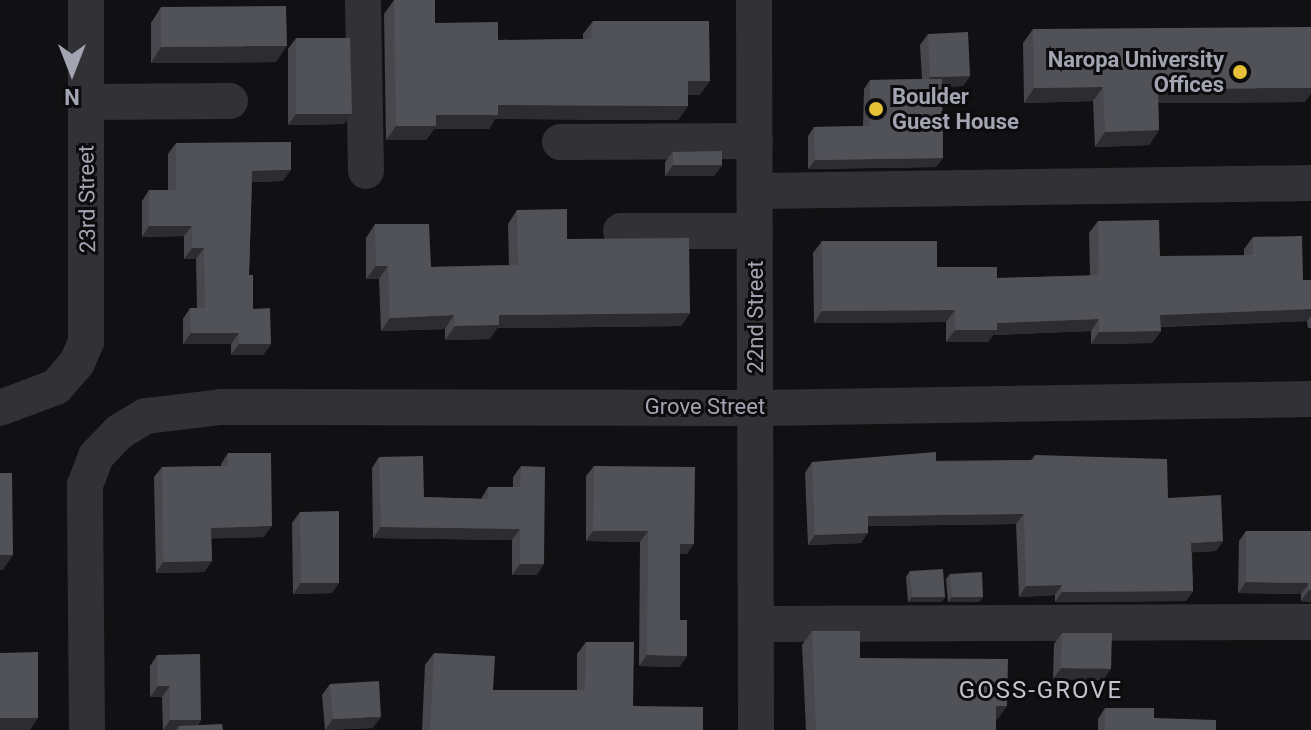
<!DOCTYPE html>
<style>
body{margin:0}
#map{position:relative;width:1311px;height:730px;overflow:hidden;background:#111012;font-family:Roboto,sans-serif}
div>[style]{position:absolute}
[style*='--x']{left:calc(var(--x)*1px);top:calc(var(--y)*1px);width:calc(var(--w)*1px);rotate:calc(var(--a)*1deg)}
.minor>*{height:36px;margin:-18px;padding:0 18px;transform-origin:18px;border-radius:18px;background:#323236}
.wall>*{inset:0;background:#47474d}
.shaded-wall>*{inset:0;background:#2d2d31}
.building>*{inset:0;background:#515158}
.dots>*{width:22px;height:22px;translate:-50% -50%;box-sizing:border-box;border:4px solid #0c0b0d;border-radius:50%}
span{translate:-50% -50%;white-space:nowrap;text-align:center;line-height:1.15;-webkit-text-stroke:6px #0c0b0d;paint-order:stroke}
.poi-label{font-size:22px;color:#a3a5b2;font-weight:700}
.right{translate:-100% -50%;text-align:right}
.left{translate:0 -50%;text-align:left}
.street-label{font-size:22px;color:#a3a5b2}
.neighbourhood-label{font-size:24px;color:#c3c5ce;letter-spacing:2px}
.north{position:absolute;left:32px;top:32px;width:80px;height:80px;-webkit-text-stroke:6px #0c0b0d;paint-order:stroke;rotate:180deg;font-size:22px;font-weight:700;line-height:32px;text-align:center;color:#a3a5b2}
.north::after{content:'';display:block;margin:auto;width:28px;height:36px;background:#a3a5b2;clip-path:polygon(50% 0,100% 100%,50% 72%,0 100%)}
</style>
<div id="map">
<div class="minor">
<i style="--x:363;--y:0;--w:171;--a:89"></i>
<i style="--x:754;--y:0;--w:730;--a:89.84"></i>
<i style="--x:86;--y:102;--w:144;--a:-0.4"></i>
<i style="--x:560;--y:142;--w:195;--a:-0.3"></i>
<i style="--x:755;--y:191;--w:556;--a:-0.82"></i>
<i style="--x:621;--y:231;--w:134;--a:0"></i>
<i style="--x:0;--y:408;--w:60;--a:-20.6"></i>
<i style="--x:56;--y:387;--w:32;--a:-49"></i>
<i style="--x:77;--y:363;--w:23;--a:-67"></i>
<i style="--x:86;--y:342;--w:342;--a:-90"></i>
<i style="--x:756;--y:624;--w:555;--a:-0.21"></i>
<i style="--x:87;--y:730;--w:245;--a:-90.5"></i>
<i style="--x:85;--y:485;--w:31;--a:-69"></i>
<i style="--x:96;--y:456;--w:33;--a:-46"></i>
<i style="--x:119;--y:432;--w:31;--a:-31"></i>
<i style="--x:146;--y:416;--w:76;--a:-6.8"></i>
<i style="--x:221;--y:407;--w:536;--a:0.11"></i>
<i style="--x:757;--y:408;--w:554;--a:-0.93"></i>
</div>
<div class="wall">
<i style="clip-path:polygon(394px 0,435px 23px,498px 40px,583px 39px,583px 34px,593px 21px,700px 95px,688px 95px,688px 106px,678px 120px,495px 119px,489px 129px,434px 129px,426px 140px,386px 140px,384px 14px)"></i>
<i style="clip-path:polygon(161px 7px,276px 62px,151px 63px,151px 23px)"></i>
<i style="clip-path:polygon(1033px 29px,1305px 102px,1158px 103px,1159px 130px,1149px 145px,1095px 147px,1093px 101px,1024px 103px,1023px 43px)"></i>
<i style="clip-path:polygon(928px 34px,970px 76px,963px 86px,942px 87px,943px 158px,936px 167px,808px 169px,808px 136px,814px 127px,863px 126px,864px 89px,870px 80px,922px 79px,920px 45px)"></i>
<i style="clip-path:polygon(296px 38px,344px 124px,288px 125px,288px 49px)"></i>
<i style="clip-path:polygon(176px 143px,283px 181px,252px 182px,249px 275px,253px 309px,271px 344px,263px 355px,231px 355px,231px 344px,183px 344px,183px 319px,190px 308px,197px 308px,196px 259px,184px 259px,184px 236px,142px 237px,142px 201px,149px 190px,168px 190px,168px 154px)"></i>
<i style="clip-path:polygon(673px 152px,722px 165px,714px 176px,665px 176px,665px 162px)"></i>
<i style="clip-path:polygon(517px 210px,567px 239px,690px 313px,681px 326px,497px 328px,490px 339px,445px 340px,445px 329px,381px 331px,379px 279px,366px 279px,366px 238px,375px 224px,431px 267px,509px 265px,508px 224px)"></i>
<i style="clip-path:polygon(1098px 221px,1160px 256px,1244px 256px,1244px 249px,1253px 237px,1303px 280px,1311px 280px,1311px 328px,1308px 328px,1307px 321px,1161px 327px,1161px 331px,1152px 343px,1091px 344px,1091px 331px,993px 335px,988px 342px,946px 342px,946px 322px,814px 323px,813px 253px,822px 241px,937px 267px,997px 278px,1090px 276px,1089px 233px)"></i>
<i style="clip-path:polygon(228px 453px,264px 537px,211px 538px,212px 561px,204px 572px,156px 573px,154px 477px,162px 467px,221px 466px,221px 464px)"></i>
<i style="clip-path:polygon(1035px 455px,1168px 498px,1223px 541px,1216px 551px,1192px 552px,1193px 591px,1186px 601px,1055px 602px,1055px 595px,1019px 597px,1016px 524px,868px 526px,861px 543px,808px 545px,805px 473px,812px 462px,1031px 460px)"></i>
<i style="clip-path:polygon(379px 457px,424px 497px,481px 499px,488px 487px,513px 487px,513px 477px,521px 466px,537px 575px,512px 575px,512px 540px,373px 538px,372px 468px)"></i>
<i style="clip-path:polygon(594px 466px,687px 554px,680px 554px,680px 620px,687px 656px,679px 667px,639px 666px,640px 542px,586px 541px,586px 476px)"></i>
<i style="clip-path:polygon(300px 512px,332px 593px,293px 594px,292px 523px)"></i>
<i style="clip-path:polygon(1246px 531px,1311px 531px,1311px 602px,1301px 601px,1301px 594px,1238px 593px,1239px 541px)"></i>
<i style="clip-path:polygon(910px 571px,945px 597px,941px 602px,908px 602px,906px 577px)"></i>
<i style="clip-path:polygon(950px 574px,983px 597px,979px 602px,948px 602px,946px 579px)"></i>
<i style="clip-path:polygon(812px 631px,860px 658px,998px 719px,996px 719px,996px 730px,806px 730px,802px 645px)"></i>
<i style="clip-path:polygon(1062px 633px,1103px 680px,1053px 679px,1054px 644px)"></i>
<i style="clip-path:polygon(586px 642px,633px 706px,703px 730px,422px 730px,425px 665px,434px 653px,493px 690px,577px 690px,577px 654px)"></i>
<i style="clip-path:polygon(157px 655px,201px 720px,198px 725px,223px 730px,163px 730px,162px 697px,150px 697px,150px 666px)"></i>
<i style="clip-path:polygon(330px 684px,373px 728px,325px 730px,322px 695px)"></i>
<i style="clip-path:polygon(1105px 708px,1216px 730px,1098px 730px,1098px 719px)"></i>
</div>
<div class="shaded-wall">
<i style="clip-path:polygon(287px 46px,276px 62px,151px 63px,161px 47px)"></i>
<i style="clip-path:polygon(970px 76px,963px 86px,922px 88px,930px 77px)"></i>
<i style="clip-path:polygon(688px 81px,710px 81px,700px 95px,678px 95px)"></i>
<i style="clip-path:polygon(1103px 87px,1093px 101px,1024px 103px,1034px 88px)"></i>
<i style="clip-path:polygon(1311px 88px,1311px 94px,1305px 102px,1148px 103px,1158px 89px)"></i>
<i style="clip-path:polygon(498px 105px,688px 106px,678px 120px,495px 119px,489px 129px,434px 129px,426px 140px,386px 140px,396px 126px,436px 115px)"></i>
<i style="clip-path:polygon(296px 114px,352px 114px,344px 124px,288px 125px)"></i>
<i style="clip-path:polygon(1159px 130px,1149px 145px,1095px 147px,1105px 132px)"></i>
<i style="clip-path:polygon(943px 158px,936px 167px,808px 169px,815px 160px)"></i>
<i style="clip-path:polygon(673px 165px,722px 165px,714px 176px,665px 176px)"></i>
<i style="clip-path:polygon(291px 170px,283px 181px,245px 182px,252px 171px)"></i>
<i style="clip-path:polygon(149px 226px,192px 226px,184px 236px,142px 237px)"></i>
<i style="clip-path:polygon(192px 248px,204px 248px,196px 259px,184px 259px)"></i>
<i style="clip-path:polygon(376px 266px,388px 266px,379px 279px,366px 279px)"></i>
<i style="clip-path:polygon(1311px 309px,1311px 316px,1307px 321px,1152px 327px,1160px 315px)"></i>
<i style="clip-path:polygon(955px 310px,946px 322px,814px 323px,822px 311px)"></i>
<i style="clip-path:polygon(690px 313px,681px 326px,497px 328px,490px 339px,445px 340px,455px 326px,499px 315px)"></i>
<i style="clip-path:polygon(454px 315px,445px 329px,381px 331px,390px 318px)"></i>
<i style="clip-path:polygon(1099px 319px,1091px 331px,993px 335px,988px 342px,946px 342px,955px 330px,997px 323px)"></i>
<i style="clip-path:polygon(1161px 331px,1152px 343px,1091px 344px,1099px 332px)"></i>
<i style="clip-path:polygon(191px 333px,239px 333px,231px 344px,183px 344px)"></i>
<i style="clip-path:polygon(239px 344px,271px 344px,263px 355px,231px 355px)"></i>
<i style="clip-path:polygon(1024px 514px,1016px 524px,860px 526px,868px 516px)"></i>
<i style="clip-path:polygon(272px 526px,264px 537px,203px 539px,211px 528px)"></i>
<i style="clip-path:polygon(381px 527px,520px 529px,512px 540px,373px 538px)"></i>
<i style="clip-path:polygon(593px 531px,648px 531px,640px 542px,586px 541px)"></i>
<i style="clip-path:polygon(868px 533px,861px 543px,808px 545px,815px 535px)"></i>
<i style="clip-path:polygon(1223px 541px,1216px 551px,1184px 553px,1191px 543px)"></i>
<i style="clip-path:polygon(680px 544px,694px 544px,687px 554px,673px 554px)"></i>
<i style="clip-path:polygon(0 555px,13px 555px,3px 570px,0 570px)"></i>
<i style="clip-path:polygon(212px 561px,204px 572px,156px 573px,163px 562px)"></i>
<i style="clip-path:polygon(520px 564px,544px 564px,537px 575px,512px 575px)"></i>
<i style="clip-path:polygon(1246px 582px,1309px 583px,1301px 594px,1238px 593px)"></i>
<i style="clip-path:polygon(301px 583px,339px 583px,332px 593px,293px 594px)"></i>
<i style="clip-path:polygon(1062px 585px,1055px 595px,1019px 597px,1026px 586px)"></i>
<i style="clip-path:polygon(1309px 590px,1311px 590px,1311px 602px,1301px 601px)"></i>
<i style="clip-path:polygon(1193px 591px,1186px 601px,1055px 602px,1062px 592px)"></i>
<i style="clip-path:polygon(912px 597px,945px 597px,941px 602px,908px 602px)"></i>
<i style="clip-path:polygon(952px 597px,983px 597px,979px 602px,948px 602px)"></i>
<i style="clip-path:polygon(647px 655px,687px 656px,679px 667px,639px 666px)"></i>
<i style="clip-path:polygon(1061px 668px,1111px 669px,1103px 680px,1053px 679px)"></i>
<i style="clip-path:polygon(158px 686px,170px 686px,162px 697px,150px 697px)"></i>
<i style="clip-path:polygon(996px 706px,1007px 706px,998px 719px,986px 719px)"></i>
<i style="clip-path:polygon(381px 717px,373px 728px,325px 730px,333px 719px)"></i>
<i style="clip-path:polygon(0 718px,38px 718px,30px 730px,0 730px)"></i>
<i style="clip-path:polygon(170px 720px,201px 720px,194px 730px,179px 726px,176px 730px,163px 730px)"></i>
</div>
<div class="building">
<i style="clip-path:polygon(394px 0,435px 0,435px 23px,498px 22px,498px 40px,591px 39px,593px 21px,709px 21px,710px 81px,688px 81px,688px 106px,498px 105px,498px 115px,436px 115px,436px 126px,396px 126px)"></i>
<i style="clip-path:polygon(286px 6px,287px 46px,161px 47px,161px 7px)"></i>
<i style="clip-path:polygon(1311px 27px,1311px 88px,1158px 89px,1159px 130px,1105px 132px,1103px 87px,1034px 88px,1033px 29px)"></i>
<i style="clip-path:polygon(968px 32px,970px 76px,930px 77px,928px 34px)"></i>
<i style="clip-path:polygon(296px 38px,350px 38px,352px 114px,296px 114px)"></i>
<i style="clip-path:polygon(942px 79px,943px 158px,815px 160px,814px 127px,870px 126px,870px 80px)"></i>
<i style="clip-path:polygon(291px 142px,291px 170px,252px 171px,249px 275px,253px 275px,253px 309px,270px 308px,271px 344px,239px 344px,239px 333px,191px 333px,190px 308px,205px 308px,204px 248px,192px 248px,192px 226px,149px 226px,149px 190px,176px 190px,176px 143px)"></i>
<i style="clip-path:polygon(722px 151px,722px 165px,673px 165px,673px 152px)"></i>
<i style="clip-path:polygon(567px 209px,567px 239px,689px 238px,690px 313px,499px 315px,499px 325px,455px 326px,454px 315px,390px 318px,388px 266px,376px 266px,375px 224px,429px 224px,431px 267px,518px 265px,517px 210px)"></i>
<i style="clip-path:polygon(1159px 220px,1160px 256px,1253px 255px,1253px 237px,1302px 236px,1303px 280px,1311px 280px,1311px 309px,1160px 315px,1161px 331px,1099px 332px,1099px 319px,997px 323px,997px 330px,955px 330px,955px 310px,822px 311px,822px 241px,937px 241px,937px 267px,997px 267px,997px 278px,1099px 275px,1098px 221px)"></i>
<i style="clip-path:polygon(936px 452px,936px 462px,1035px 460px,1035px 455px,1167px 459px,1168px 498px,1221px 495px,1223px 541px,1191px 543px,1193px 591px,1062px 592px,1062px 585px,1026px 586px,1024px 514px,868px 516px,868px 533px,815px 535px,812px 462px)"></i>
<i style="clip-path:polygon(228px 453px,271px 453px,272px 526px,211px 528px,212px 561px,163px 562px,162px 467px,228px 466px)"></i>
<i style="clip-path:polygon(423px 456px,424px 497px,488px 499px,488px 487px,520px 487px,521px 466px,545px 467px,544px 564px,520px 564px,520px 529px,381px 527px,379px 457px)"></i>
<i style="clip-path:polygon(594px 466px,695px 467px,694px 544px,680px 544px,680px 620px,687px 620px,687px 656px,647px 655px,648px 531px,593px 531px)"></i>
<i style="clip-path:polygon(0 473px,12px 473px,13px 555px,0 555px)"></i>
<i style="clip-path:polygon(339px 511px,339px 583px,301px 583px,300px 512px)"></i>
<i style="clip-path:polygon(1246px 531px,1311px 531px,1311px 590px,1309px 590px,1309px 583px,1246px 582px)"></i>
<i style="clip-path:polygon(943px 569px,945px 597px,912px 597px,910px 571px)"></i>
<i style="clip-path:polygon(982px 572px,983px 597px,952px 597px,950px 574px)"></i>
<i style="clip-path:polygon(812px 631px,860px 631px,860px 658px,1008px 659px,1007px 706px,996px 706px,996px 730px,816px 730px)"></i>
<i style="clip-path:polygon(1062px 633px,1112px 633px,1111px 669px,1061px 668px)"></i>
<i style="clip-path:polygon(586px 642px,634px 642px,633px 706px,703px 707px,703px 730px,430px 730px,434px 653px,495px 656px,493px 690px,585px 690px)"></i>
<i style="clip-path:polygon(38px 652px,38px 718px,0 718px,0 653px)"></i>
<i style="clip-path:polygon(200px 654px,201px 720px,170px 720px,170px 686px,158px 686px,157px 655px)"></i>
<i style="clip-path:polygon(379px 681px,381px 717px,333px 719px,330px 684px)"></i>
<i style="clip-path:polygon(1105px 708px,1154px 708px,1154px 718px,1216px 720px,1216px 730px,1105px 730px)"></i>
<i style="clip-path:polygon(222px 724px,223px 730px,180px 730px,179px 726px)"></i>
</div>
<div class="dots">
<i style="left:1240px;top:72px;background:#e4c136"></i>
<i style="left:876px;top:109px;background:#e4c136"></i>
</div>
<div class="poi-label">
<span class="right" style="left:1224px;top:72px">Naropa University<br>Offices</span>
<span class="left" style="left:892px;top:109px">Boulder<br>Guest House</span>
</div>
<div class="street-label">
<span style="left:87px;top:199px;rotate:-91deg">23rd Street</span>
<span style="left:756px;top:317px;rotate:-90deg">22nd Street</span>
<span style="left:705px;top:407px">Grove Street</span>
</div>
<div class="neighbourhood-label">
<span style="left:1041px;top:691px">GOSS-GROVE</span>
</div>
<div class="north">N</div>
</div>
